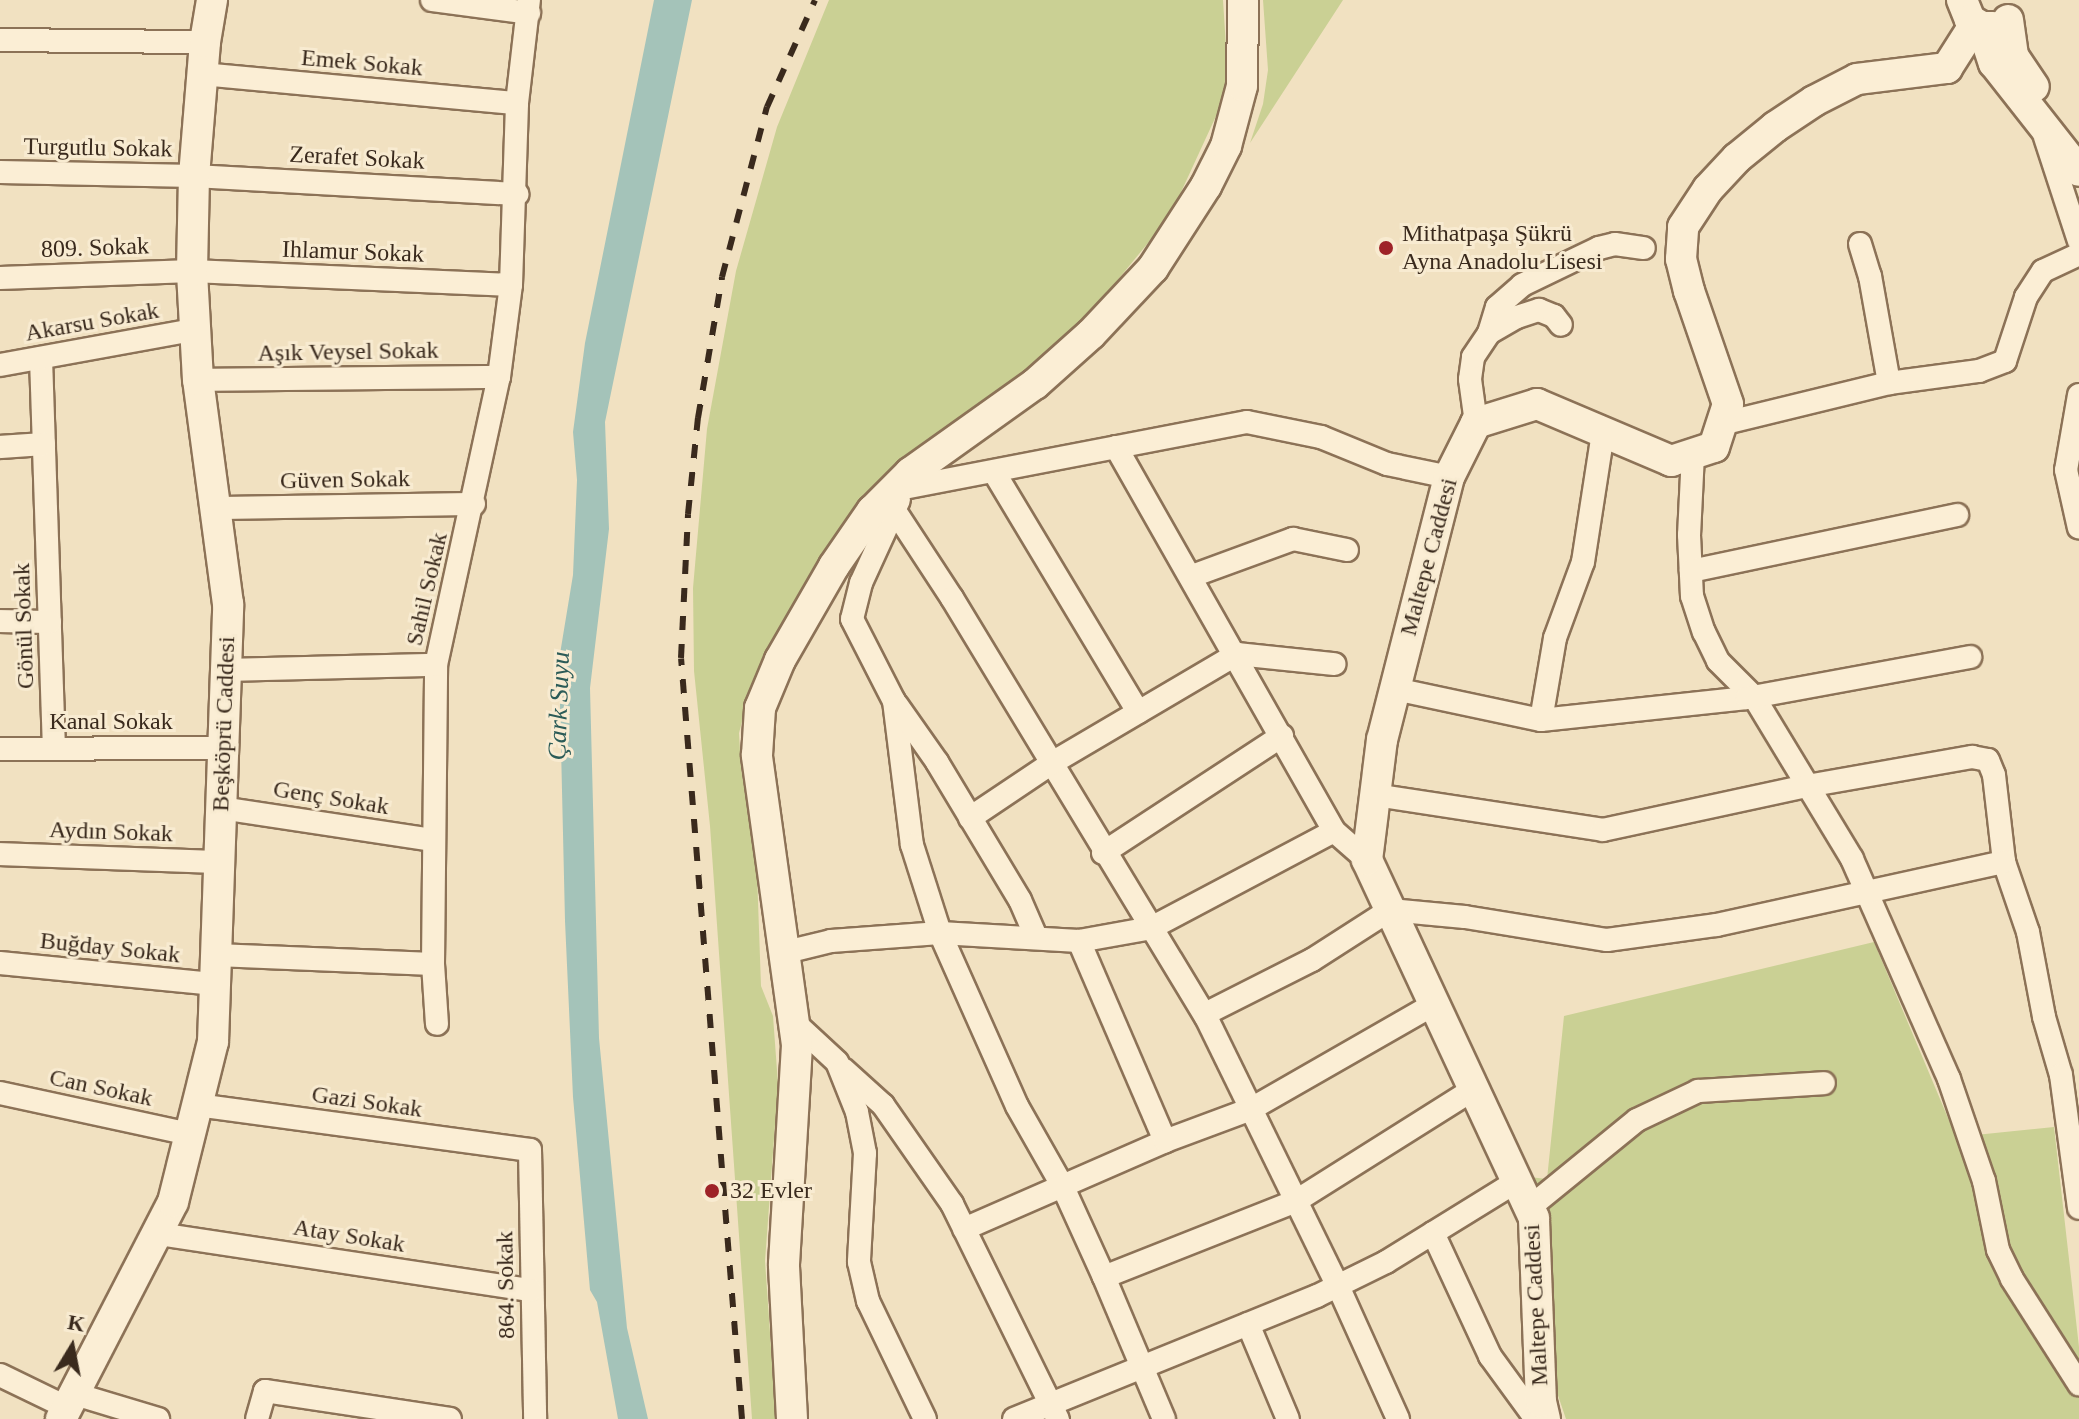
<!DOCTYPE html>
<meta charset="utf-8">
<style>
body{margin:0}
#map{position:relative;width:2079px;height:1419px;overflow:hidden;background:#f1e1c1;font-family:"Times New Roman",serif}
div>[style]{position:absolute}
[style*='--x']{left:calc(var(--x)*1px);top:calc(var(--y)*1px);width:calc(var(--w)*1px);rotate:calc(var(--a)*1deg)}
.green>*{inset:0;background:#cad094}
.water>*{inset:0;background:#a4c3b9}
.roads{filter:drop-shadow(2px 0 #8c7257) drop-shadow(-2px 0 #8c7257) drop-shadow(0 2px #8c7257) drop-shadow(0 -2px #8c7257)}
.street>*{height:22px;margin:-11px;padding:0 11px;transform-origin:11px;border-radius:11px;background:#fbeed5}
.secondary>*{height:30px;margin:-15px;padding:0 15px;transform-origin:15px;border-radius:15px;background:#fbeed5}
.rail>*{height:6px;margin-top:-3px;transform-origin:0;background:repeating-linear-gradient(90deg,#3a2a1d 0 14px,transparent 0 28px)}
.dots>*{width:22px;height:22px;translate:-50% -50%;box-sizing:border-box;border:4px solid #f8ebd1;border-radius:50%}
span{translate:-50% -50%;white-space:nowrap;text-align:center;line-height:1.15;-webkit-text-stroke:6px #f8ebd1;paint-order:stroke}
.street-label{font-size:24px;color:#3a2a1d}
.poi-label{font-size:24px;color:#3a2a1d}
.left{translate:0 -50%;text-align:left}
.water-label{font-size:26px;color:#2b5b57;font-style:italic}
.north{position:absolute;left:32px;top:1307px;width:80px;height:80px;-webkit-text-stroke:6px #f8ebd1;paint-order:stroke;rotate:10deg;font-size:22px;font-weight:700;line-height:32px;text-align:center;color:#3a2a1d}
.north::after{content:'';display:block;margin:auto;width:28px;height:36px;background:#3a2a1d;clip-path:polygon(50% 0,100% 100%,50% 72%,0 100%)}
</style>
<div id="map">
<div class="green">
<i style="clip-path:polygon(829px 0,1223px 0,1227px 63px,1234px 77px,1170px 216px,1076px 331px,853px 516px,762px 665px,749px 695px,739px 733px,741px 768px,757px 873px,761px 986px,773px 1016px,778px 1084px,765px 1261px,776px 1419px,752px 1419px,710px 826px,694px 671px,693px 588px,707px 429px,736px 271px,777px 127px)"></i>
<i style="clip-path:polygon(1263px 0,1343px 0,1250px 143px,1263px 104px,1268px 70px)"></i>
<i style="clip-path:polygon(1874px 942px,1956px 1137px,2054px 1127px,2079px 1347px,2079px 1419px,1566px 1419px,1549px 1369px,1551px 1252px,1529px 1177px,1547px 1179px,1564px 1016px)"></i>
</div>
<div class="water">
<i style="clip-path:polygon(654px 0,692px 0,605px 422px,609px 529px,590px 688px,599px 1038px,627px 1328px,648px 1419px,618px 1419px,597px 1302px,590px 1290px,573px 1097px,565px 921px,559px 660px,573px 575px,577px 480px,573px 432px,585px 343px)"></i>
</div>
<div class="roads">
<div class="street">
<i style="--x:432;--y:0;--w:98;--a:7.6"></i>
<i style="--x:0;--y:40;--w:205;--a:0.6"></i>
<i style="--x:202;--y:74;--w:316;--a:5.3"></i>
<i style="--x:2045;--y:137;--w:109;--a:71.9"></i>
<i style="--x:0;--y:172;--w:194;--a:1.2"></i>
<i style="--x:194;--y:176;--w:324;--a:3.2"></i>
<i style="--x:1860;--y:244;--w:34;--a:73"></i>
<i style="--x:1870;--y:276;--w:109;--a:79.9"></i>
<i style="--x:0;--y:278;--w:192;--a:-2.1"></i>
<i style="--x:192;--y:271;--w:319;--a:2.5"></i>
<i style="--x:1489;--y:333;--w:27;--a:-73"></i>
<i style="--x:1497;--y:307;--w:33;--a:-41"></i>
<i style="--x:1522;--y:285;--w:85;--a:-25.7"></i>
<i style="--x:1599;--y:248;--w:16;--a:-14"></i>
<i style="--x:1615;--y:244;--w:29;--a:8"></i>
<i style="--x:41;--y:358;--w:390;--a:88.1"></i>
<i style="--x:0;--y:365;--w:196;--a:-10.3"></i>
<i style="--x:198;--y:380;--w:301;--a:-0.6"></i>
<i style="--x:2079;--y:395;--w:76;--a:99.8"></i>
<i style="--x:2066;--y:470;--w:59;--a:77.4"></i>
<i style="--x:1476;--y:423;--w:44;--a:-97.8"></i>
<i style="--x:1470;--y:379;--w:22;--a:-82"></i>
<i style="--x:1473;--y:357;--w:29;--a:-56"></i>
<i style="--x:1489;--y:333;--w:32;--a:-30"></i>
<i style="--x:1517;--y:317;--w:23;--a:-18"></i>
<i style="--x:1539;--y:310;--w:16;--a:22"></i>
<i style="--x:1554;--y:316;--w:11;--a:52"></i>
<i style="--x:1721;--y:424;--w:173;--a:-13.7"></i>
<i style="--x:1889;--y:383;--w:91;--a:-7.6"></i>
<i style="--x:1979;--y:371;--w:28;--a:-21"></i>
<i style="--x:2005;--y:361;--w:67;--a:-71.8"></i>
<i style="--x:2026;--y:297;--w:31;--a:-57"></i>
<i style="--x:2043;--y:271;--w:40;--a:-25"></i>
<i style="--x:0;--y:447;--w:44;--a:-3.9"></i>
<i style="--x:1116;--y:447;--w:442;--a:60.4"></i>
<i style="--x:1334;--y:831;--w:44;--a:41.3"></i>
<i style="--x:1693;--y:454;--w:81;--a:92.8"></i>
<i style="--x:1689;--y:535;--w:61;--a:87.2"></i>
<i style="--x:1692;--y:596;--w:38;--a:72"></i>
<i style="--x:1704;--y:632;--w:32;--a:64"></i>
<i style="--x:1718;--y:661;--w:51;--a:45"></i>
<i style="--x:1754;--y:697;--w:189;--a:58.8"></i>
<i style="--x:1852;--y:859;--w:240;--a:66.2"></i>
<i style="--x:1949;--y:1079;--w:108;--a:71.1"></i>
<i style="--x:1984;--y:1181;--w:70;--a:78.5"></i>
<i style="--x:1998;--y:1250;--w:32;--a:64"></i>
<i style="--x:2012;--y:1279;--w:125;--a:57.5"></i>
<i style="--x:994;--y:472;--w:280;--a:59"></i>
<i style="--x:904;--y:488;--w:349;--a:-10.9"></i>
<i style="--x:1247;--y:422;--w:76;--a:11.5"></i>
<i style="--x:1321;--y:437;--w:71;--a:22.2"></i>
<i style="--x:1387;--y:464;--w:63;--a:11.8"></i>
<i style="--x:899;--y:500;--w:91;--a:114.6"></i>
<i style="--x:861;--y:583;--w:37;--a:104"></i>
<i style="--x:852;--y:619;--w:92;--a:62.9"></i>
<i style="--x:894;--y:701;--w:145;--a:82.9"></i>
<i style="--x:912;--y:845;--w:92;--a:72.3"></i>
<i style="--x:940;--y:933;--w:189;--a:66"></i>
<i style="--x:1017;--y:1106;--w:93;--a:60.4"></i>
<i style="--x:1063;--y:1187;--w:99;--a:65.5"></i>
<i style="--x:1104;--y:1277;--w:154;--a:67.1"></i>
<i style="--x:217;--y:508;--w:257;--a:-0.9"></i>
<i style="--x:895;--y:511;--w:104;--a:56.8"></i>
<i style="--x:952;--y:598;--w:490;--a:58.8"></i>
<i style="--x:1206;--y:1017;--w:300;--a:63.9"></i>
<i style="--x:1338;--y:1286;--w:146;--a:65.7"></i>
<i style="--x:1691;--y:571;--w:272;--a:-11.9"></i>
<i style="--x:1192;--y:576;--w:108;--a:-20.1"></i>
<i style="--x:1293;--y:539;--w:55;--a:11.5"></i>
<i style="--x:0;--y:621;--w:50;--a:1.1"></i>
<i style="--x:226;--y:670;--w:210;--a:-1.4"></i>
<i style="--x:1395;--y:689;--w:149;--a:12"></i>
<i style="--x:1541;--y:720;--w:207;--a:-6.1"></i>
<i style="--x:1747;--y:698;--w:227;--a:-10.4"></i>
<i style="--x:897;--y:705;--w:70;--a:54.9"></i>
<i style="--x:937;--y:762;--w:161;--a:59"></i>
<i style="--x:1020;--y:900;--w:40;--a:66.6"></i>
<i style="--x:1541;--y:720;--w:83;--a:-80.3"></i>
<i style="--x:1555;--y:638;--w:81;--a:-69.8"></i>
<i style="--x:1583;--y:562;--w:131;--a:-81.2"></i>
<i style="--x:0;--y:749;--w:223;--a:-0.3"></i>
<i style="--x:1375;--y:795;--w:231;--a:8.7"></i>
<i style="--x:1603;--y:830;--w:209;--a:-12.2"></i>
<i style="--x:1807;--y:786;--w:168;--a:-10"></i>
<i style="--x:1972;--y:757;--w:16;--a:11"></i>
<i style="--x:1988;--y:760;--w:16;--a:68"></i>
<i style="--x:1994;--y:775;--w:88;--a:83.4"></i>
<i style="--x:2004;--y:862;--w:74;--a:71.1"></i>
<i style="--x:2028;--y:932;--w:86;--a:79.3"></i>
<i style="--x:2044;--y:1017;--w:60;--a:73.7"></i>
<i style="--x:2061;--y:1075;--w:134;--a:82.3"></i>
<i style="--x:221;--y:808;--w:214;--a:8.6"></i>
<i style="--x:970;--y:818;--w:99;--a:-33.9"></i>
<i style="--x:1052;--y:763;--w:215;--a:-30.5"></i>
<i style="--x:1237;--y:654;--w:98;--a:5.9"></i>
<i style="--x:1103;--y:853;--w:214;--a:-33.2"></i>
<i style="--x:0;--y:854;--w:219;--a:2.1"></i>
<i style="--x:1079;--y:941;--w:218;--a:66.7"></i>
<i style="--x:786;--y:952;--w:46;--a:-13.7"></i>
<i style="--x:831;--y:941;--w:109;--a:-4.2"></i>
<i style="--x:940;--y:933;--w:139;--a:3.3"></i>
<i style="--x:1079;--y:941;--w:73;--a:-10.2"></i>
<i style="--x:1151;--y:928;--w:207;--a:-27.9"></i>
<i style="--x:216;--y:955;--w:217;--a:2.4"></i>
<i style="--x:433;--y:964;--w:299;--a:-89.4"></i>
<i style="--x:436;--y:665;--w:295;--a:-77.7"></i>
<i style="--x:499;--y:377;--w:93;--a:-82.6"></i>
<i style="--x:511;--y:285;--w:182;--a:-88.1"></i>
<i style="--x:517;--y:103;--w:104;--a:-83.4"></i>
<i style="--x:0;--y:963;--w:216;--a:5.6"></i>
<i style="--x:433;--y:964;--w:60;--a:86.2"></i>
<i style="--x:1205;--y:1014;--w:120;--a:-26.8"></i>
<i style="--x:1312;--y:960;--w:93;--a:-32.7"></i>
<i style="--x:1390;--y:910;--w:75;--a:5.3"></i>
<i style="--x:1465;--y:917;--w:144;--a:9.2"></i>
<i style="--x:1607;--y:940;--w:111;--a:-7.8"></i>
<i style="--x:1717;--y:925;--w:294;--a:-12.4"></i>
<i style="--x:794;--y:1022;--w:59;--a:42.9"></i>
<i style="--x:837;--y:1062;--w:54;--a:68.2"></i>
<i style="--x:857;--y:1112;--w:42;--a:79"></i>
<i style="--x:865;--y:1153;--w:109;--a:93.2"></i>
<i style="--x:859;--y:1262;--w:40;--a:77"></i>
<i style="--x:868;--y:1301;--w:131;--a:64.2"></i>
<i style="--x:843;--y:1069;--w:54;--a:42"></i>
<i style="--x:883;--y:1105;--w:121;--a:55.1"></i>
<i style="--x:952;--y:1204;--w:240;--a:63.8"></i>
<i style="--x:0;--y:1093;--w:194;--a:12.2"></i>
<i style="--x:197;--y:1105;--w:336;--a:7.7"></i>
<i style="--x:530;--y:1150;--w:269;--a:88.9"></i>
<i style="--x:1529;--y:1208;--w:139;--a:-39.2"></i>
<i style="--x:1637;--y:1120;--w:68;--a:-25.4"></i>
<i style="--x:1698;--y:1091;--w:126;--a:-3.6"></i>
<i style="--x:964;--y:1229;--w:219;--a:-23.6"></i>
<i style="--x:1165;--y:1141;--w:92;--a:-20.4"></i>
<i style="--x:1251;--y:1109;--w:211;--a:-29.8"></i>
<i style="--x:1433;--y:1233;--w:136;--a:65.1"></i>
<i style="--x:1490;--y:1356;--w:78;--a:53.9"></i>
<i style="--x:159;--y:1234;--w:376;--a:8.6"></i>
<i style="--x:1104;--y:1277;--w:206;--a:-21.6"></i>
<i style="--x:1296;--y:1201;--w:210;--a:-32.2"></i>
<i style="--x:1248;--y:1324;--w:103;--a:67.2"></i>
<i style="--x:0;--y:1375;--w:76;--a:25.9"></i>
<i style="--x:75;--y:1394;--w:87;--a:16.8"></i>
<i style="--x:257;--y:1419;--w:29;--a:-74"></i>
<i style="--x:265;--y:1391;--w:187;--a:8.6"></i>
<i style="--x:1014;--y:1419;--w:327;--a:-22.1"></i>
<i style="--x:1317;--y:1296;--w:77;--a:-26.2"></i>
<i style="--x:1386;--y:1262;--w:154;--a:-31.7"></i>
</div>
<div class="secondary">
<i style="--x:1962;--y:0;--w:22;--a:68"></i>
<i style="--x:1970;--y:20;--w:14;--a:30"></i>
<i style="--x:1982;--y:27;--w:11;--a:0"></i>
<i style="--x:2008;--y:20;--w:36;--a:82"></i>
<i style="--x:2013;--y:56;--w:37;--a:56"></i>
<i style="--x:1982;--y:27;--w:38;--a:72"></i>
<i style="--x:1994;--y:63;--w:137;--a:51.8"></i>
<i style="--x:61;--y:1419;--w:244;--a:-62.7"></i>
<i style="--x:173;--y:1202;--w:165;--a:-76"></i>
<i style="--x:213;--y:1042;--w:438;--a:-88"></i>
<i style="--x:228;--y:604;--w:226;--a:-97.6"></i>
<i style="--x:198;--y:380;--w:109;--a:-93.2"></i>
<i style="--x:192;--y:271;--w:95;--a:-88.8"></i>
<i style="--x:194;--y:176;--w:134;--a:-85.3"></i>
<i style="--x:205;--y:42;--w:43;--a:-80.5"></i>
<i style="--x:792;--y:1419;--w:155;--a:-93"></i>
<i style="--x:784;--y:1264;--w:219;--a:-86.6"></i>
<i style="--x:797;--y:1045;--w:293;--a:-97.9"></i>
<i style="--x:757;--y:755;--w:47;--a:-86.3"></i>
<i style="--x:760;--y:708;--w:52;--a:-67.4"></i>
<i style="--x:780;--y:660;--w:108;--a:-60.1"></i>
<i style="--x:834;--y:566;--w:67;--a:-55.4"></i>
<i style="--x:872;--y:511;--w:54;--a:-45"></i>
<i style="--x:910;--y:473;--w:153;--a:-35.5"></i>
<i style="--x:1035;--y:384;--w:75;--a:-41.8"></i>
<i style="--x:1091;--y:334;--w:91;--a:-46.8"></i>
<i style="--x:1153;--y:268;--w:98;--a:-57.1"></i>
<i style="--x:1206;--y:186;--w:45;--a:-63.4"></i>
<i style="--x:1226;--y:146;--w:62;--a:-75.1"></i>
<i style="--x:1242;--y:86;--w:86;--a:-89.3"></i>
<i style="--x:1545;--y:1419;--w:17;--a:-103"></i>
<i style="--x:1541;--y:1402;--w:184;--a:-92.2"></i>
<i style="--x:1534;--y:1218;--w:395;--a:-115"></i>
<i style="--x:1367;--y:860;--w:121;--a:-82.9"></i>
<i style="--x:1382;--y:740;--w:271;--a:-75.7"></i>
<i style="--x:1449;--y:477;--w:60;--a:-63.4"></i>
<i style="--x:1476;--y:423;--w:64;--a:-17.3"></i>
<i style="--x:1537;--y:404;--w:146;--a:23"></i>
<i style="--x:1671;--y:461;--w:45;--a:-18"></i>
<i style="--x:1714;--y:447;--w:45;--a:-72"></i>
<i style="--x:1728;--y:404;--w:120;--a:-109"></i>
<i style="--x:1689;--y:291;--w:33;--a:-104"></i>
<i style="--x:1681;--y:259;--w:32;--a:-86"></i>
<i style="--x:1683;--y:227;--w:45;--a:-56.7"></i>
<i style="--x:1708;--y:189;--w:42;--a:-46.9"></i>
<i style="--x:1737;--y:158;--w:49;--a:-39.2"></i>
<i style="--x:1775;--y:127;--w:47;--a:-33.7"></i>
<i style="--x:1814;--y:101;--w:48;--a:-27.1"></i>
<i style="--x:1857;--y:79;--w:91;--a:-7"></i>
<i style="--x:1947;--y:68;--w:52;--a:-57.5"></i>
</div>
</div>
<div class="rail">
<i style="--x:742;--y:1419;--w:763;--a:-94.58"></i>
<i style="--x:681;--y:658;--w:144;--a:-87.2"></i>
<i style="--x:688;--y:514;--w:97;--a:-84.1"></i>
<i style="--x:698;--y:418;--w:143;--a:-80.3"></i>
<i style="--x:722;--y:277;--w:176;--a:-75.2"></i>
<i style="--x:767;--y:107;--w:117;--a:-65.8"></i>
</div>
<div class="dots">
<i style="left:1386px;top:248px;background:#9e2328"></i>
<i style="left:712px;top:1191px;background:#9e2328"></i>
</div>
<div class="street-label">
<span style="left:362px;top:63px;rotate:5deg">Emek Sokak</span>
<span style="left:98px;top:148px;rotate:1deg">Turgutlu Sokak</span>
<span style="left:357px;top:158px;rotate:3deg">Zerafet Sokak</span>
<span style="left:95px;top:248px;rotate:-2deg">809. Sokak</span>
<span style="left:353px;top:252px;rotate:2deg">Ihlamur Sokak</span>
<span style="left:92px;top:322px;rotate:-10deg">Akarsu Sokak</span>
<span style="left:348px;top:352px;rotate:-1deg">Aşık Veysel Sokak</span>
<span style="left:345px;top:480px;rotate:-1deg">Güven Sokak</span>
<span style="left:1429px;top:557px;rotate:-75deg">Maltepe Caddesi</span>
<span style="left:427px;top:589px;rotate:-77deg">Sahil Sokak</span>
<span style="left:24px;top:626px;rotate:-92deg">Gönül Sokak</span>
<span style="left:111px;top:722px">Kanal Sokak</span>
<span style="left:224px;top:724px;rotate:-88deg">Beşköprü Caddesi</span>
<span style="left:331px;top:798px;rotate:9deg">Genç Sokak</span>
<span style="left:111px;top:832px;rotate:2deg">Aydın Sokak</span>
<span style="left:110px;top:948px;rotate:6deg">Buğday Sokak</span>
<span style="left:101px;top:1088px;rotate:12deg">Can Sokak</span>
<span style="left:367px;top:1102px;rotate:8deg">Gazi Sokak</span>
<span style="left:349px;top:1236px;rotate:9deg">Atay Sokak</span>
<span style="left:506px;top:1285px;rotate:-91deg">864. Sokak</span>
<span style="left:1536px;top:1305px;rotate:-93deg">Maltepe Caddesi</span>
</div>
<div class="poi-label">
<span class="left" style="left:1402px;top:248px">Mithatpaşa Şükrü<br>Ayna Anadolu Lisesi</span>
<span class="left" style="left:730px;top:1191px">32 Evler</span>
</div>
<div class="water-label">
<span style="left:559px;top:706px;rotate:-88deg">Çark Suyu</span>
</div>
<div class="north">K</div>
</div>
